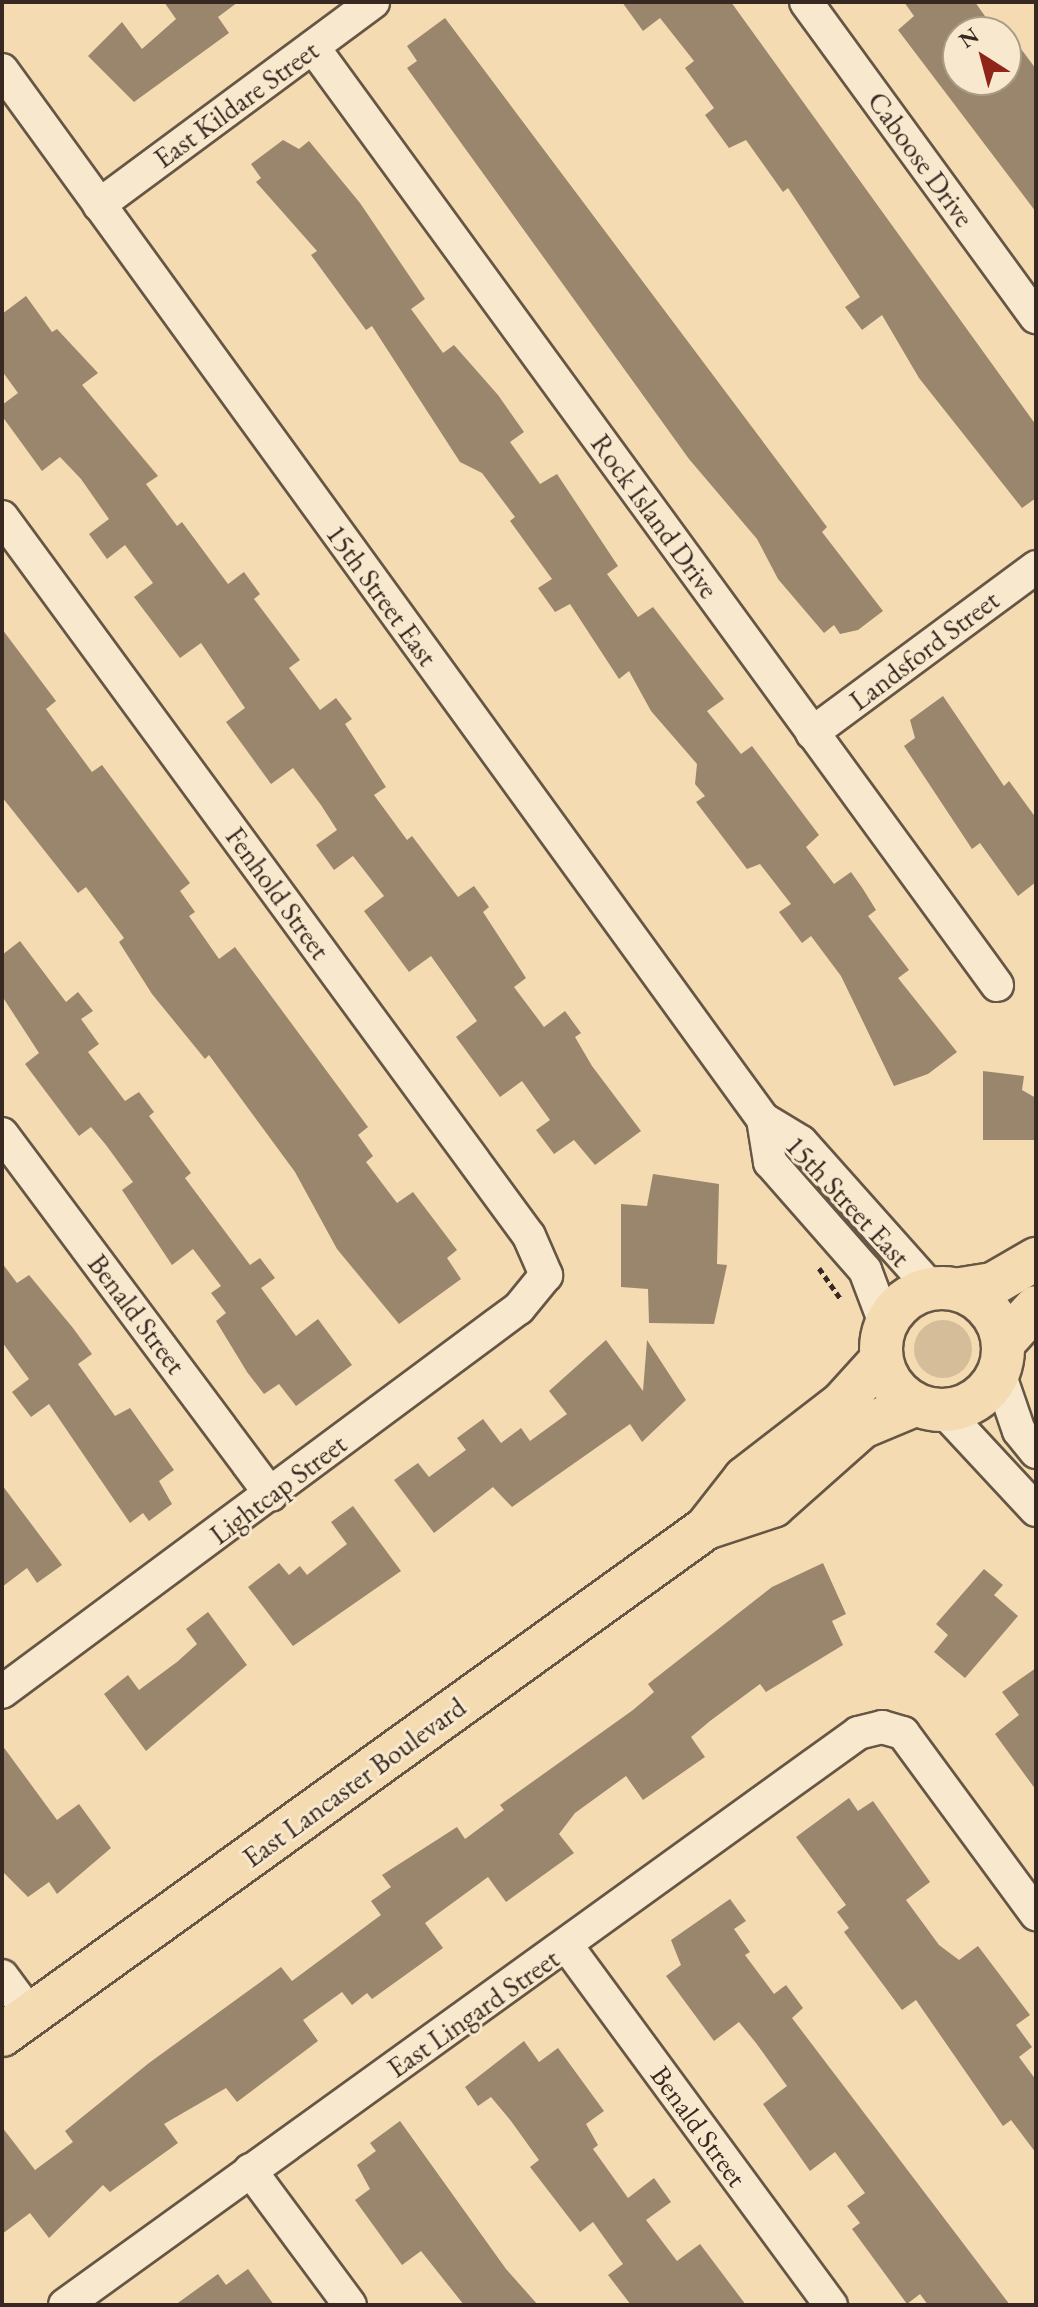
<!DOCTYPE html>
<style>
body{margin:0}
#map{position:relative;width:1038px;height:2307px;overflow:hidden;background:#f5dbb2;font-family:"EB Garamond",serif}
div>[style]{position:absolute}
[style*='--x']{left:calc(var(--x)*1px);top:calc(var(--y)*1px);width:calc(var(--w)*1px);rotate:calc(var(--a)*1deg)}
.green>*{inset:0;background:#d5bd99}
.round{border-radius:50%}
.building>*{inset:0;background:#9a866c}
.path>*{height:5px;margin-top:-2.5px;transform-origin:0;background:repeating-linear-gradient(90deg,#372921 0 6px,transparent 0 10px)}
.roads{filter:drop-shadow(2px 0 #665645) drop-shadow(-2px 0 #665645) drop-shadow(0 2px #665645) drop-shadow(0 -2px #665645)}
.minor>*{height:32px;margin:-16px;padding:0 16px;transform-origin:16px;border-radius:16px;background:#f8e8cd}
.major>*{height:42px;margin:-21px;padding:0 21px;transform-origin:21px;border-radius:21px;background:#f5dbb2}
.major>.ring{margin:-21px;padding:0;box-sizing:content-box;background:none;border:42px solid #f5dbb2;border-radius:50%}
span{translate:-50% -50%;white-space:nowrap;text-align:center;line-height:1.15;-webkit-text-stroke:6px #f8e8cd;paint-order:stroke}
.street-label{font-size:28px;color:#372921}
.frame{position:absolute;inset:0;border:4px solid #372921;pointer-events:none}
.north{position:absolute;left:942px;top:16px;width:80px;height:80px;box-sizing:border-box;background:#f8e8cd;border:2px solid #ab9c88;border-radius:50%;rotate:324deg;font-size:22px;font-weight:700;line-height:32px;text-align:center;color:#372921}
.north::after{content:'';display:block;margin:auto;width:28px;height:36px;background:#8f2418;clip-path:polygon(50% 0,100% 100%,50% 72%,0 100%)}
</style>
<div id="map">
<div class="green">
<i class="round" style="left:914px;top:1320px;width:58px;height:58px"></i>
</div>
<div class="building">
<i style="clip-path:polygon(164px 2px,238px 2px,218px 17px,229px 33px,134px 102px,88px 56px,122px 22px,142px 49px,176px 19px)"></i>
<i style="clip-path:polygon(622px 2px,731px 2px,1036px 425px,1036px 498px,1022px 508px,919px 378px,882px 315px,862px 330px,845px 307px,860px 297px,788px 188px,783px 192px,746px 140px,729px 148px,705px 115px,714px 108px,685px 68px,694px 61px,660px 18px,643px 31px)"></i>
<i style="clip-path:polygon(904px 2px,975px 2px,987px 19px,958px 32px,958px 80px,1006px 80px,1006px 29px,1036px 69px,1036px 212px,898px 30px,914px 16px)"></i>
<i style="clip-path:polygon(445px 18px,827px 527px,822px 532px,883px 611px,858px 630px,840px 634px,834px 625px,824px 633px,778px 579px,757px 539px,689px 459px,407px 68px,417px 61px,407px 46px)"></i>
<i style="clip-path:polygon(283px 140px,299px 149px,309px 141px,360px 203px,425px 299px,411px 309px,443px 353px,454px 345px,498px 395px,524px 432px,510px 442px,540px 484px,557px 474px,618px 566px,607px 574px,638px 617px,653px 607px,724px 699px,707px 711px,741px 754px,752px 746px,819px 835px,806px 847px,834px 884px,851px 872px,863px 889px,876px 910px,868px 916px,909px 970px,898px 978px,957px 1052px,928px 1074px,894px 1086px,841px 976px,811px 936px,802px 943px,779px 912px,791px 904px,760px 864px,747px 869px,696px 802px,705px 796px,695px 784px,697px 764px,651px 711px,629px 671px,619px 679px,570px 604px,555px 612px,538px 588px,552px 579px,510px 521px,515px 517px,482px 473px,460px 462px,372px 326px,366px 330px,311px 255px,317px 251px,256px 182px,261px 178px,251px 164px)"></i>
<i style="clip-path:polygon(26px 296px,52px 332px,57px 329px,98px 373px,82px 385px,158px 476px,146px 484px,177px 526px,182px 522px,228px 584px,244px 572px,260px 594px,254px 599px,300px 660px,289px 668px,320px 710px,336px 698px,352px 719px,345px 724px,386px 787px,374px 795px,407px 840px,412px 836px,458px 897px,474px 886px,489px 907px,483px 912px,526px 978px,514px 987px,544px 1027px,565px 1011px,581px 1033px,575px 1037px,592px 1066px,641px 1131px,595px 1165px,574px 1140px,554px 1154px,536px 1130px,550px 1120px,522px 1081px,500px 1097px,456px 1037px,477px 1021px,431px 956px,409px 972px,364px 911px,384px 896px,353px 856px,334px 870px,316px 845px,337px 830px,321px 805px,293px 768px,271px 784px,226px 722px,245px 708px,201px 643px,180px 658px,134px 597px,153px 583px,125px 545px,107px 559px,89px 534px,109px 519px,81px 479px,60px 457px,42px 471px,2px 416px,2px 405px,18px 393px,2px 371px,2px 314px)"></i>
<i style="clip-path:polygon(2px 629px,56px 701px,46px 709px,64px 734px,92px 772px,102px 765px,190px 883px,180px 891px,195px 912px,189px 916px,219px 959px,235px 947px,368px 1127px,358px 1135px,373px 1156px,366px 1162px,397px 1203px,413px 1192px,457px 1250px,447px 1258px,461px 1279px,399px 1324px,337px 1249px,295px 1172px,209px 1055px,205px 1059px,152px 994px,119px 942px,124px 938px,86px 887px,78px 893px,2px 797px)"></i>
<i style="clip-path:polygon(943px 696px,1004px 786px,1009px 781px,1036px 818px,1036px 882px,1018px 896px,980px 843px,972px 849px,904px 746px,915px 738px,910px 720px)"></i>
<i style="clip-path:polygon(20px 941px,66px 1002px,78px 992px,93px 1011px,81px 1019px,99px 1044px,88px 1052px,125px 1101px,139px 1092px,154px 1112px,149px 1116px,191px 1173px,185px 1178px,250px 1265px,260px 1258px,275px 1278px,261px 1288px,296px 1336px,318px 1319px,352px 1365px,296px 1406px,279px 1384px,264px 1394px,247px 1372px,216px 1321px,226px 1313px,211px 1293px,221px 1286px,193px 1249px,172px 1265px,122px 1190px,133px 1182px,106px 1145px,91px 1127px,79px 1136px,25px 1064px,39px 1053px,2px 996px,2px 955px)"></i>
<i style="clip-path:polygon(983px 1071px,1024px 1076px,1022px 1090px,1036px 1098px,1034px 1140px,983px 1140px)"></i>
<i style="clip-path:polygon(653px 1174px,719px 1184px,717px 1264px,727px 1265px,714px 1324px,649px 1323px,648px 1289px,621px 1287px,621px 1204px,647px 1206px)"></i>
<i style="clip-path:polygon(2px 1263px,17px 1283px,29px 1275px,73px 1328px,92px 1354px,78px 1364px,115px 1416px,130px 1408px,174px 1470px,159px 1481px,172px 1504px,149px 1521px,143px 1513px,130px 1523px,49px 1404px,31px 1417px,12px 1392px,29px 1379px,2px 1342px)"></i>
<i style="clip-path:polygon(606px 1340px,643px 1391px,647px 1340px,686px 1400px,642px 1442px,630px 1424px,512px 1507px,493px 1487px,434px 1533px,394px 1480px,418px 1463px,429px 1477px,466px 1450px,457px 1438px,483px 1419px,501px 1443px,521px 1428px,530px 1441px,567px 1414px,549px 1391px)"></i>
<i style="clip-path:polygon(2px 1485px,62px 1565px,37px 1583px,27px 1568px,2px 1587px)"></i>
<i style="clip-path:polygon(353px 1506px,401px 1571px,293px 1646px,248px 1587px,279px 1563px,289px 1575px,300px 1566px,307px 1575px,347px 1544px,331px 1522px)"></i>
<i style="clip-path:polygon(823px 1563px,846px 1614px,832px 1621px,843px 1645px,766px 1692px,760px 1684px,710px 1721px,691px 1737px,705px 1757px,643px 1800px,626px 1776px,575px 1813px,559px 1834px,574px 1853px,506px 1902px,488px 1877px,447px 1907px,425px 1923px,443px 1948px,372px 1999px,367px 1993px,352px 2005px,342px 1992px,303px 2020px,318px 2041px,237px 2102px,226px 2088px,164px 2124px,178px 2143px,110px 2192px,103px 2185px,49px 2238px,30px 2213px,2px 2234px,2px 2127px,35px 2170px,73px 2142px,65px 2131px,149px 2063px,281px 1967px,292px 1981px,381px 1915px,371px 1901px,391px 1887px,382px 1875px,457px 1827px,465px 1839px,504px 1810px,500px 1805px,633px 1710px,654px 1692px,648px 1684px,772px 1587px)"></i>
<i style="clip-path:polygon(984px 1569px,1003px 1585px,994px 1595px,1018px 1616px,965px 1678px,934px 1652px,948px 1635px,936px 1624px)"></i>
<i style="clip-path:polygon(208px 1612px,247px 1665px,146px 1751px,104px 1694px,128px 1675px,139px 1690px,177px 1662px,197px 1644px,186px 1629px)"></i>
<i style="clip-path:polygon(1036px 1668px,1036px 1790px,995px 1734px,1019px 1715px,1002px 1692px)"></i>
<i style="clip-path:polygon(2px 1745px,57px 1820px,79px 1804px,111px 1848px,57px 1894px,49px 1882px,28px 1897px,2px 1871px)"></i>
<i style="clip-path:polygon(849px 1798px,858px 1811px,873px 1801px,930px 1882px,906px 1900px,939px 1945px,959px 1960px,978px 1946px,1030px 2015px,1016px 2025px,1032px 2047px,1019px 2057px,1036px 2080px,1036px 2153px,1011px 2120px,1003px 2126px,916px 2000px,902px 2010px,844px 1932px,849px 1928px,837px 1912px,846px 1905px,796px 1837px)"></i>
<i style="clip-path:polygon(730px 1899px,746px 1921px,734px 1929px,750px 1952px,745px 1955px,774px 1994px,786px 1985px,803px 2008px,792px 2018px,1010px 2305px,928px 2305px,920px 2294px,907px 2304px,852px 2229px,860px 2223px,847px 2206px,865px 2193px,835px 2152px,810px 2171px,763px 2104px,787px 2086px,756px 2043px,739px 2022px,714px 2041px,666px 1976px,681px 1965px,671px 1940px)"></i>
<i style="clip-path:polygon(524px 2041px,539px 2062px,558px 2048px,604px 2111px,586px 2124px,598px 2145px,593px 2149px,628px 2198px,654px 2178px,671px 2202px,646px 2220px,677px 2261px,700px 2244px,746px 2305px,631px 2305px,608px 2275px,623px 2264px,593px 2222px,580px 2232px,530px 2167px,539px 2160px,511px 2121px,491px 2097px,478px 2106px,465px 2087px)"></i>
<i style="clip-path:polygon(400px 2121px,506px 2269px,538px 2305px,464px 2305px,421px 2251px,402px 2265px,355px 2200px,370px 2189px,357px 2165px,376px 2151px,370px 2143px)"></i>
<i style="clip-path:polygon(248px 2269px,274px 2305px,175px 2305px,218px 2274px,226px 2285px)"></i>
</div>
<div class="path">
<i style="--x:819;--y:1268;--w:38;--a:55"></i>
</div>
<div class="roads">
<div class="minor">
<i style="--x:806;--y:2;--w:390;--a:53.9"></i>
<i style="--x:313;--y:47;--w:1161;--a:53.9"></i>
<i style="--x:2;--y:70;--w:1296;--a:54.04"></i>
<i style="--x:763;--y:1119;--w:44;--a:31.2"></i>
<i style="--x:801;--y:1142;--w:194;--a:48.3"></i>
<i style="--x:99;--y:205;--w:341;--a:-36.5"></i>
<i style="--x:2;--y:517;--w:891;--a:53.76"></i>
<i style="--x:529;--y:1236;--w:43;--a:66.4"></i>
<i style="--x:546;--y:1275;--w:43;--a:129.3"></i>
<i style="--x:519;--y:1308;--w:644;--a:143.4"></i>
<i style="--x:812;--y:733;--w:279;--a:-36.5"></i>
<i style="--x:763;--y:1119;--w:44;--a:80.8"></i>
<i style="--x:770;--y:1162;--w:144;--a:48.7"></i>
<i style="--x:865;--y:1270;--w:57;--a:69.3"></i>
<i style="--x:2;--y:1134;--w:450;--a:53.3"></i>
<i style="--x:999;--y:1373;--w:61;--a:71"></i>
<i style="--x:1019;--y:1431;--w:27;--a:51"></i>
<i style="--x:944;--y:1411;--w:135;--a:47.1"></i>
<i style="--x:567;--y:1946;--w:446;--a:53.7"></i>
<i style="--x:2;--y:1976;--w:49;--a:53.4"></i>
<i style="--x:250;--y:2170;--w:168;--a:53.5"></i>
<i style="--x:65;--y:2305;--w:978;--a:-35.8"></i>
<i style="--x:858;--y:1733;--w:25;--a:-14"></i>
<i style="--x:882;--y:1727;--w:22;--a:16"></i>
<i style="--x:903;--y:1733;--w:225;--a:53.7"></i>
</div>
<div class="major">
<i class="ring" style="left:881px;top:1288px;width:80px;height:80px"></i>
<i style="--x:961;--y:1289;--w:32;--a:-9"></i>
<i style="--x:993;--y:1284;--w:50;--a:-30.2"></i>
<i style="--x:1004;--y:1342;--w:47;--a:-47.6"></i>
<i style="--x:706;--y:1528;--w:71;--a:-18.2"></i>
<i style="--x:773;--y:1506;--w:119;--a:-41.6"></i>
<i style="--x:862;--y:1427;--w:57;--a:-22.5"></i>
<i style="--x:2;--y:2035;--w:868;--a:-35.76"></i>
<i style="--x:706;--y:1528;--w:63;--a:-52"></i>
<i style="--x:745;--y:1478;--w:123;--a:-37.7"></i>
<i style="--x:842;--y:1403;--w:58;--a:-47.8"></i>
</div>
</div>
<div class="street-label">
<span style="left:236px;top:104px;rotate:-36deg">East Kildare Street</span>
<span style="left:921px;top:159px;rotate:54deg">Caboose Drive</span>
<span style="left:655px;top:516px;rotate:54deg">Rock Island Drive</span>
<span style="left:382px;top:595px;rotate:54deg">15th Street East</span>
<span style="left:924px;top:650px;rotate:-37deg">Landsford Street</span>
<span style="left:278px;top:893px;rotate:54deg">Fenhold Street</span>
<span style="left:848px;top:1201px;rotate:47deg">15th Street East</span>
<span style="left:137px;top:1314px;rotate:53deg">Benald Street</span>
<span style="left:278px;top:1489px;rotate:-37deg">Lightcap Street</span>
<span style="left:354px;top:1782px;rotate:-36deg">East Lancaster Boulevard</span>
<span style="left:473px;top:2013px;rotate:-35deg">East Lingard Street</span>
<span style="left:699px;top:2126px;rotate:54deg">Benald Street</span>
</div>
<div class="frame"></div>
<div class="north">N</div>
</div>
